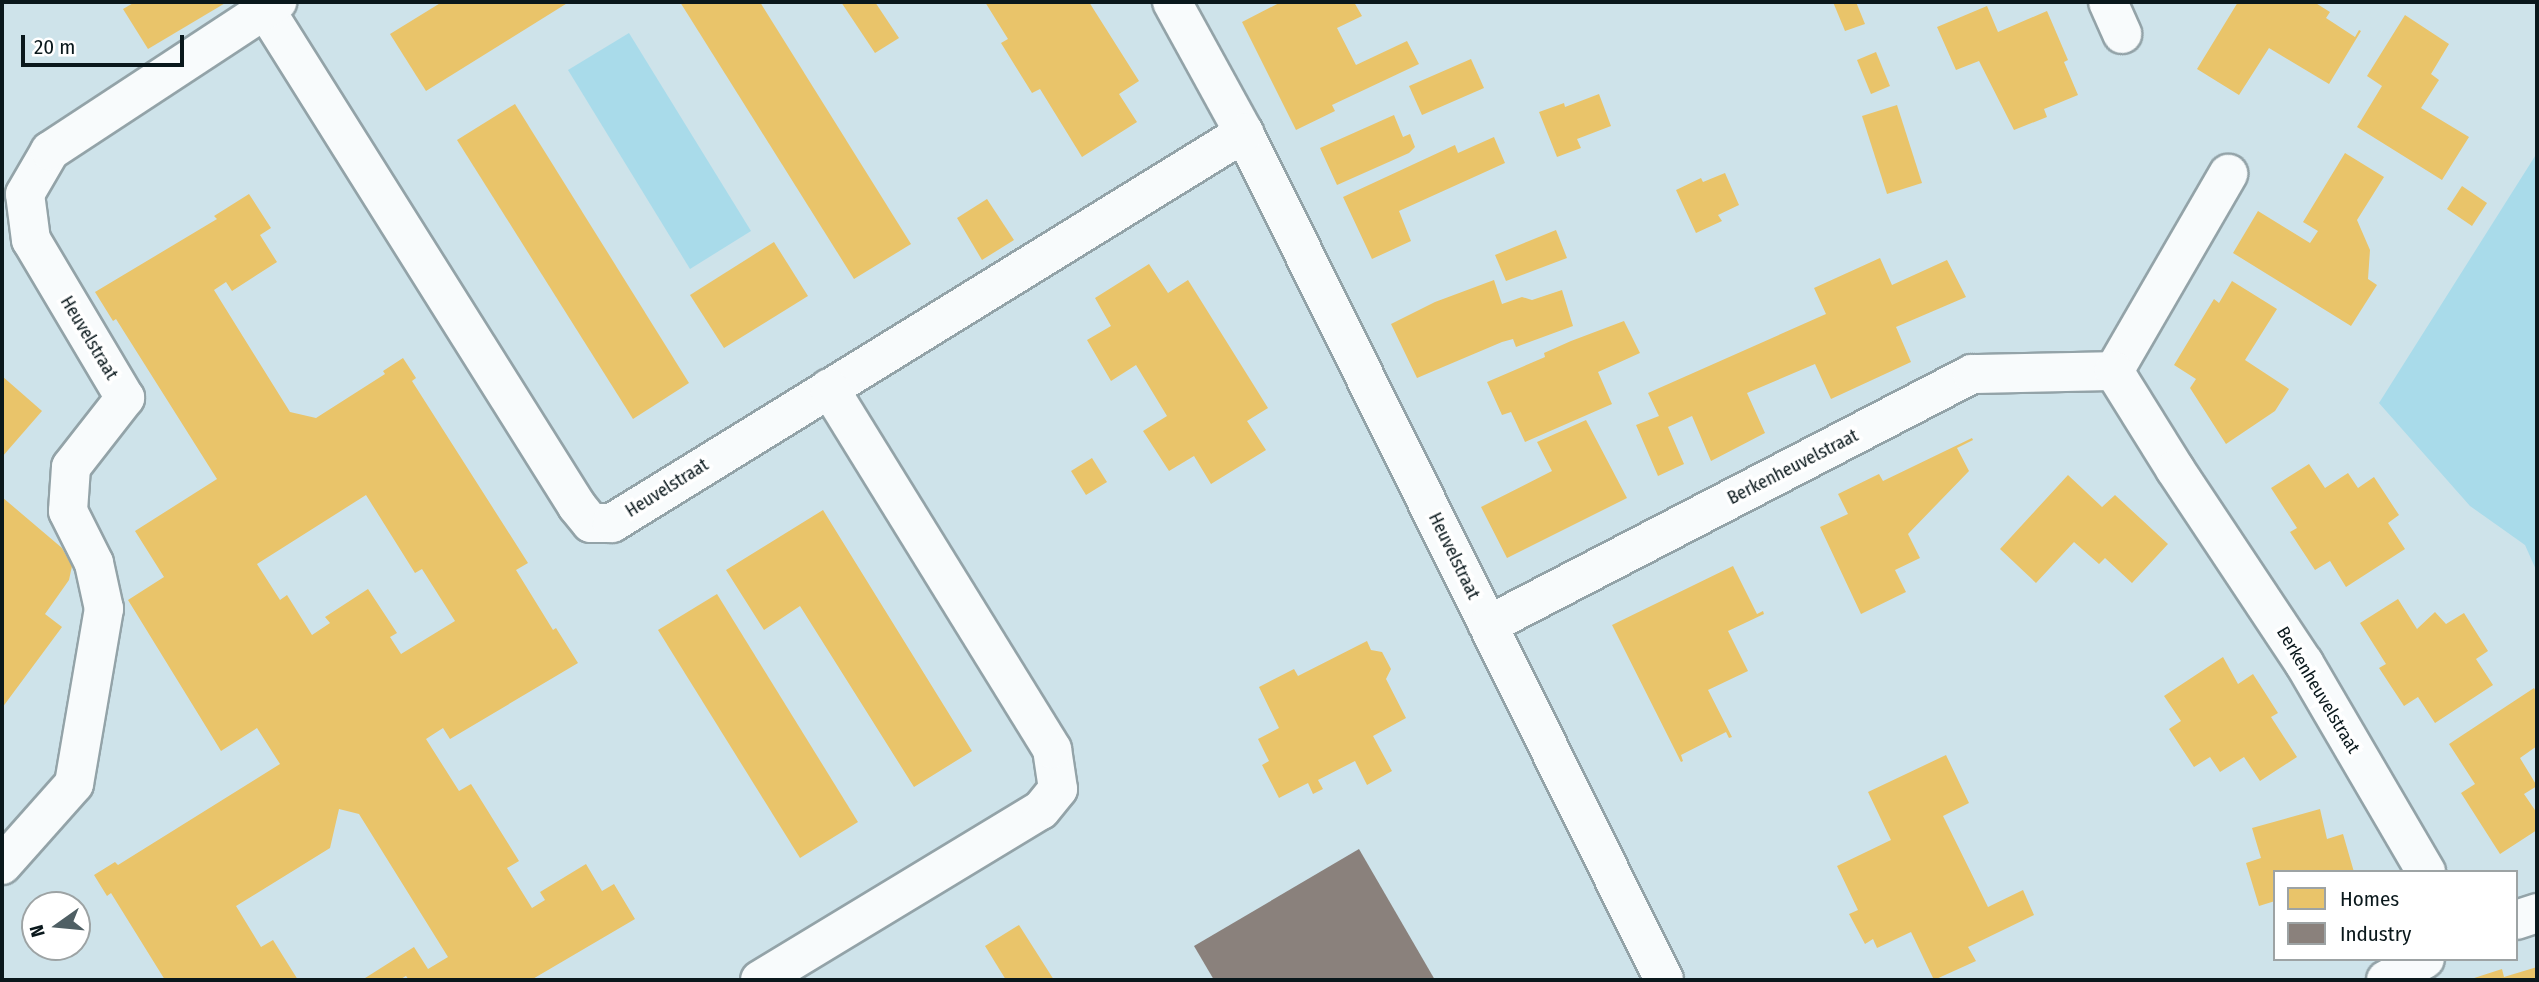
<!DOCTYPE html>
<style>
body{margin:0}
#map{position:relative;width:2539px;height:982px;overflow:hidden;background:#cee3ea;font-family:"Fira Sans Condensed",sans-serif}
div>[style]{position:absolute}
[style*='--x']{left:calc(var(--x)*1px);top:calc(var(--y)*1px);width:calc(var(--w)*1px);rotate:calc(var(--a)*1deg)}
.green>*{inset:0;background:#a9dbea}
.homes>*{inset:0;background:#e9c46a}
.industry>*{inset:0;background:#8a817c}
.roads{filter:drop-shadow(2px 0 #93a3a8) drop-shadow(-2px 0 #93a3a8) drop-shadow(0 2px #93a3a8) drop-shadow(0 -2px #93a3a8)}
.minor>*{height:38px;margin:-19px;padding:0 19px;transform-origin:19px;border-radius:19px;background:#f8fbfc}
span{translate:-50% -50%;white-space:nowrap;text-align:center;line-height:1.15;-webkit-text-stroke:7px #fff;paint-order:stroke}
.street-label{font-size:18px;color:#0a181c}
.frame{position:absolute;inset:0;border:4px solid #0a181c;pointer-events:none}
.legend{position:absolute;left:2273px;top:870px;width:245px;height:91px;box-sizing:border-box;background:#fff;border:2px solid #9da3a4;margin:0;padding:9px 12px;list-style:none;font-size:21px;color:#0a181c}
.legend li{display:flex;align-items:center;gap:14px;height:35px}
.legend b{width:35px;border:2px solid #9da3a4}
.north{position:absolute;left:21px;top:891px;width:70px;height:70px;box-sizing:border-box;background:#fff;border:2px solid #9da3a4;border-radius:50%;rotate:255deg;font-size:19px;font-weight:700;line-height:28px;text-align:center;color:#0a181c}
.north::after{content:'';display:block;margin:auto;width:24px;height:32px;background:#4f5f64;clip-path:polygon(50% 0,100% 100%,50% 72%,0 100%)}
.scale{position:absolute;left:21px;top:35px;width:163px;height:32px;box-sizing:border-box;border:4px solid #0a181c;border-top:0;padding-left:9px;font-size:21px;line-height:24px;white-space:nowrap;color:#0a181c;-webkit-text-stroke:5px #fff;paint-order:stroke}
</style>
<div id="map">
<div class="green">
<i style="clip-path:polygon(629px 33px,751px 231px,690px 269px,568px 70px)"></i>
<i style="clip-path:polygon(2537px 153px,2537px 572px,2525px 545px,2470px 506px,2379px 403px)"></i>
</div>
<div class="homes">
<i style="clip-path:polygon(135px 2px,227px 2px,148px 49px,123px 9px)"></i>
<i style="clip-path:polygon(442px 2px,569px 2px,426px 91px,390px 34px)"></i>
<i style="clip-path:polygon(680px 2px,760px 2px,911px 244px,854px 279px)"></i>
<i style="clip-path:polygon(841px 2px,875px 2px,899px 38px,875px 53px)"></i>
<i style="clip-path:polygon(985px 2px,1089px 2px,1139px 81px,1119px 94px,1137px 122px,1082px 157px,1040px 89px,1032px 93px,1001px 43px,1008px 39px)"></i>
<i style="clip-path:polygon(1281px 2px,1354px 2px,1362px 16px,1337px 28px,1356px 65px,1407px 41px,1419px 64px,1332px 105px,1335px 111px,1296px 130px,1242px 22px)"></i>
<i style="clip-path:polygon(1833px 2px,1856px 2px,1865px 24px,1845px 31px)"></i>
<i style="clip-path:polygon(2238px 2px,2314px 2px,2330px 12px,2326px 18px,2355px 37px,2359px 30px,2361px 31px,2329px 84px,2269px 48px,2239px 95px,2197px 69px)"></i>
<i style="clip-path:polygon(1987px 6px,1998px 32px,2047px 11px,2068px 60px,2064px 62px,2078px 95px,2044px 109px,2047px 117px,2014px 130px,1979px 61px,1956px 70px,1937px 27px)"></i>
<i style="clip-path:polygon(2405px 15px,2449px 44px,2431px 74px,2439px 80px,2421px 108px,2469px 137px,2442px 180px,2357px 127px,2382px 86px,2367px 76px)"></i>
<i style="clip-path:polygon(1876px 52px,1890px 86px,1871px 94px,1857px 60px)"></i>
<i style="clip-path:polygon(1471px 59px,1484px 88px,1422px 115px,1409px 86px)"></i>
<i style="clip-path:polygon(1599px 94px,1611px 126px,1577px 139px,1581px 148px,1557px 157px,1539px 112px,1564px 103px,1565px 107px)"></i>
<i style="clip-path:polygon(515px 104px,689px 383px,633px 419px,457px 140px)"></i>
<i style="clip-path:polygon(1897px 105px,1922px 183px,1887px 194px,1862px 116px)"></i>
<i style="clip-path:polygon(1394px 115px,1403px 137px,1410px 134px,1415px 147px,1409px 153px,1337px 185px,1320px 148px)"></i>
<i style="clip-path:polygon(1494px 137px,1505px 163px,1399px 211px,1411px 241px,1372px 259px,1343px 197px,1455px 145px,1458px 153px)"></i>
<i style="clip-path:polygon(2345px 153px,2384px 177px,2357px 220px,2370px 250px,2368px 279px,2377px 285px,2351px 326px,2233px 253px,2258px 211px,2310px 243px,2318px 231px,2303px 222px)"></i>
<i style="clip-path:polygon(1725px 173px,1739px 205px,1718px 215px,1722px 221px,1696px 233px,1676px 190px,1701px 178px,1703px 182px)"></i>
<i style="clip-path:polygon(2462px 186px,2487px 203px,2472px 226px,2447px 209px)"></i>
<i style="clip-path:polygon(evenodd,249px 194px,271px 228px,260px 235px,277px 262px,232px 291px,226px 282px,214px 290px,290px 412px,316px 418px,385px 374px,383px 371px,403px 358px,416px 378px,412px 381px,528px 563px,516px 570px,553px 630px,556px 628px,578px 663px,450px 739px,443px 728px,426px 739px,459px 791px,471px 784px,519px 861px,507px 868px,532px 908px,545px 900px,540px 892px,586px 864px,602px 891px,614px 884px,635px 919px,531px 980px,409px 980px,406px 976px,399px 980px,362px 980px,414px 947px,428px 969px,448px 957px,359px 814px,339px 809px,330px 848px,236px 906px,261px 947px,273px 940px,298px 980px,165px 980px,111px 893px,107px 896px,94px 875px,115px 862px,118px 865px,280px 764px,257px 728px,221px 751px,128px 600px,164px 577px,135px 531px,217px 479px,116px 319px,113px 321px,95px 292px,217px 219px,214px 216px,249px 194px,366px 495px,415px 573px,422px 569px,455px 621px,401px 654px,390px 637px,397px 633px,368px 589px,325px 617px,330px 623px,312px 635px,287px 595px,280px 600px,257px 564px,366px 495px)"></i>
<i style="clip-path:polygon(987px 199px,1014px 240px,982px 260px,957px 218px)"></i>
<i style="clip-path:polygon(1556px 230px,1567px 258px,1506px 281px,1495px 255px)"></i>
<i style="clip-path:polygon(774px 242px,808px 296px,724px 348px,690px 295px)"></i>
<i style="clip-path:polygon(1880px 258px,1892px 285px,1947px 260px,1966px 297px,1896px 327px,1911px 362px,1831px 399px,1815px 364px,1747px 393px,1765px 433px,1711px 461px,1692px 416px,1668px 427px,1684px 464px,1658px 476px,1636px 425px,1659px 416px,1648px 393px,1826px 314px,1814px 288px)"></i>
<i style="clip-path:polygon(1149px 264px,1168px 293px,1188px 280px,1268px 408px,1247px 421px,1266px 450px,1211px 484px,1194px 456px,1169px 471px,1143px 431px,1167px 416px,1136px 365px,1111px 381px,1087px 340px,1111px 326px,1095px 298px)"></i>
<i style="clip-path:polygon(1494px 280px,1502px 304px,1522px 297px,1532px 300px,1562px 290px,1573px 326px,1516px 347px,1513px 339px,1502px 342px,1417px 378px,1391px 324px,1435px 302px)"></i>
<i style="clip-path:polygon(2232px 281px,2277px 309px,2245px 360px,2289px 389px,2275px 411px,2226px 444px,2190px 388px,2196px 379px,2174px 365px,2214px 299px,2219px 303px)"></i>
<i style="clip-path:polygon(1624px 321px,1640px 353px,1598px 372px,1612px 404px,1525px 442px,1511px 412px,1502px 415px,1487px 382px,1545px 357px,1544px 353px,1571px 341px)"></i>
<i style="clip-path:polygon(2px 376px,42px 411px,2px 457px)"></i>
<i style="clip-path:polygon(1586px 420px,1627px 498px,1507px 558px,1481px 507px,1552px 471px,1537px 442px)"></i>
<i style="clip-path:polygon(1972px 438px,1973px 440px,1957px 448px,1969px 471px,1908px 534px,1920px 558px,1895px 570px,1906px 592px,1861px 614px,1820px 527px,1848px 514px,1838px 494px,1879px 474px,1883px 481px)"></i>
<i style="clip-path:polygon(1092px 458px,1107px 482px,1086px 495px,1071px 471px)"></i>
<i style="clip-path:polygon(2309px 464px,2325px 488px,2348px 473px,2358px 488px,2374px 477px,2399px 515px,2388px 523px,2405px 549px,2346px 587px,2330px 561px,2315px 570px,2290px 532px,2297px 528px,2271px 488px)"></i>
<i style="clip-path:polygon(2068px 475px,2102px 507px,2115px 495px,2168px 544px,2132px 583px,2105px 558px,2099px 564px,2074px 542px,2036px 583px,2000px 549px)"></i>
<i style="clip-path:polygon(2px 497px,62px 548px,72px 566px,69px 580px,45px 614px,62px 627px,2px 708px)"></i>
<i style="clip-path:polygon(823px 510px,972px 751px,914px 787px,800px 606px,764px 630px,726px 570px)"></i>
<i style="clip-path:polygon(1733px 566px,1757px 614px,1763px 611px,1764px 614px,1728px 631px,1748px 671px,1708px 690px,1732px 737px,1729px 738px,1726px 732px,1681px 755px,1683px 761px,1681px 762px,1612px 625px)"></i>
<i style="clip-path:polygon(717px 594px,858px 822px,800px 858px,658px 630px)"></i>
<i style="clip-path:polygon(2398px 599px,2417px 629px,2435px 612px,2446px 624px,2464px 613px,2488px 651px,2476px 659px,2493px 685px,2435px 723px,2418px 697px,2404px 706px,2379px 668px,2386px 664px,2360px 623px)"></i>
<i style="clip-path:polygon(1367px 641px,1371px 650px,1382px 652px,1391px 669px,1386px 679px,1406px 718px,1373px 736px,1392px 771px,1367px 785px,1355px 761px,1318px 780px,1323px 789px,1313px 794px,1308px 783px,1279px 798px,1262px 765px,1269px 761px,1258px 739px,1279px 728px,1259px 687px,1294px 669px,1298px 676px)"></i>
<i style="clip-path:polygon(2223px 657px,2238px 684px,2253px 674px,2278px 713px,2271px 717px,2297px 757px,2260px 781px,2244px 757px,2220px 772px,2210px 757px,2194px 767px,2169px 729px,2181px 721px,2164px 696px)"></i>
<i style="clip-path:polygon(2534px 688px,2537px 693px,2537px 746px,2520px 758px,2537px 786px,2524px 794px,2537px 813px,2537px 830px,2500px 854px,2461px 793px,2475px 784px,2449px 744px)"></i>
<i style="clip-path:polygon(1946px 755px,1969px 803px,1943px 816px,1988px 907px,2023px 890px,2034px 915px,1968px 947px,1976px 961px,1934px 980px,1911px 932px,1877px 948px,1873px 939px,1865px 944px,1849px 914px,1858px 910px,1837px 866px,1891px 840px,1868px 792px)"></i>
<i style="clip-path:polygon(2320px 809px,2327px 839px,2343px 834px,2354px 872px,2275px 872px,2275px 901px,2259px 906px,2246px 863px,2261px 858px,2252px 828px)"></i>
<i style="clip-path:polygon(1019px 925px,1054px 980px,1006px 980px,985px 946px)"></i>
<i style="clip-path:polygon(2537px 967px,2537px 980px,2468px 980px,2502px 969px,2504px 977px)"></i>
</div>
<div class="industry">
<i style="clip-path:polygon(1359px 849px,1435px 980px,1214px 980px,1194px 946px)"></i>
</div>
<div class="roads">
<div class="minor">
<i style="--x:1172;--y:2;--w:149;--a:61.2"></i>
<i style="--x:1244;--y:133;--w:945;--a:63.62"></i>
<i style="--x:2108;--y:2;--w:35;--a:66"></i>
<i style="--x:265;--y:9;--w:587;--a:57.88"></i>
<i style="--x:577;--y:506;--w:22;--a:51"></i>
<i style="--x:591;--y:523;--w:21;--a:0"></i>
<i style="--x:612;--y:523;--w:743;--a:-31.68"></i>
<i style="--x:2114;--y:371;--w:228;--a:-59.9"></i>
<i style="--x:1488;--y:625;--w:545;--a:-27.41"></i>
<i style="--x:1972;--y:374;--w:142;--a:-1.2"></i>
<i style="--x:2114;--y:371;--w:115;--a:58.1"></i>
<i style="--x:2175;--y:469;--w:233;--a:56.4"></i>
<i style="--x:2304;--y:663;--w:242;--a:59.7"></i>
<i style="--x:2;--y:865;--w:108;--a:-48.4"></i>
<i style="--x:74;--y:784;--w:178;--a:-80.3"></i>
<i style="--x:104;--y:609;--w:47;--a:-102.3"></i>
<i style="--x:94;--y:563;--w:58;--a:-116.6"></i>
<i style="--x:68;--y:511;--w:44;--a:-86.1"></i>
<i style="--x:71;--y:467;--w:88;--a:-52"></i>
<i style="--x:125;--y:398;--w:184;--a:-120.7"></i>
<i style="--x:31;--y:240;--w:46;--a:-97.4"></i>
<i style="--x:25;--y:194;--w:50;--a:-59.8"></i>
<i style="--x:50;--y:151;--w:272;--a:-33.3"></i>
<i style="--x:2516;--y:920;--w:22;--a:-18"></i>
<i style="--x:760;--y:980;--w:328;--a:-31.2"></i>
<i style="--x:1041;--y:810;--w:27;--a:-51"></i>
<i style="--x:1058;--y:789;--w:40;--a:-98.5"></i>
<i style="--x:1052;--y:749;--w:424;--a:-121.7"></i>
<i style="--x:2386;--y:980;--w:44;--a:-28.3"></i>
</div>
</div>
<div class="street-label">
<span style="left:89px;top:338px;rotate:59deg">Heuvelstraat</span>
<span style="left:1793px;top:467px;rotate:-27deg">Berkenheuvelstraat</span>
<span style="left:667px;top:488px;rotate:-32deg">Heuvelstraat</span>
<span style="left:1454px;top:556px;rotate:64deg">Heuvelstraat</span>
<span style="left:2318px;top:690px;rotate:59deg">Berkenheuvelstraat</span>
</div>
<div class="frame"></div>
<ul class="legend">
<li><b style="height:19px;background:#e9c46a"></b>Homes</li>
<li><b style="height:19px;background:#8a817c"></b>Industry</li>
</ul>
<div class="north">N</div>
<div class="scale">20 m</div>
</div>
